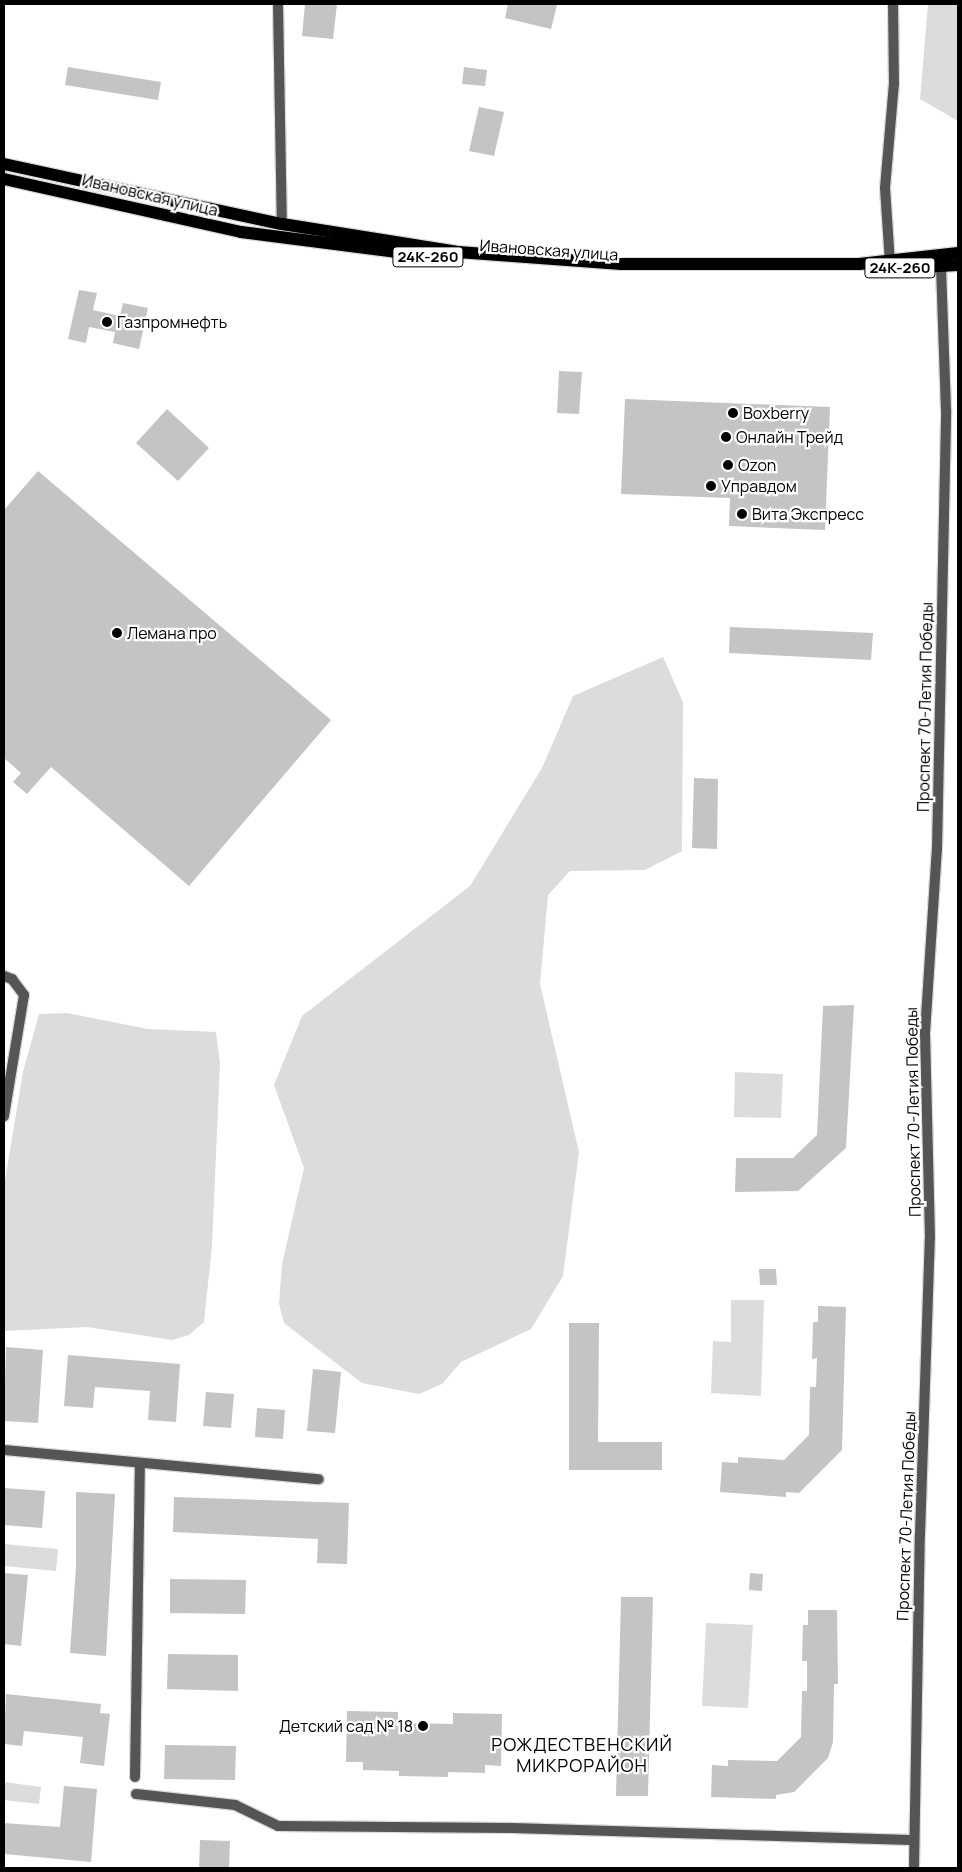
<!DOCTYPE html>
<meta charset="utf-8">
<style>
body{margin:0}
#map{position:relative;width:962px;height:1872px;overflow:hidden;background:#fff;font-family:Manrope,sans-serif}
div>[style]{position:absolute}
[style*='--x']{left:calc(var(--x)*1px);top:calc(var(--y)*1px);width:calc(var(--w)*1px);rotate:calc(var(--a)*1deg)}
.green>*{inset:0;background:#dcdcdc}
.building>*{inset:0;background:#c4c4c4}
.roads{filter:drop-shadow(1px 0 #dbdbdb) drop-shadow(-1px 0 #dbdbdb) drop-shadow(0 1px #dbdbdb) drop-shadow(0 -1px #dbdbdb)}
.street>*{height:10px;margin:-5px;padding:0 5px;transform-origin:5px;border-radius:5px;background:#555}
.primary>*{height:12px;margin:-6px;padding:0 6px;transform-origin:6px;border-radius:6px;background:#000}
.dots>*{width:14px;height:14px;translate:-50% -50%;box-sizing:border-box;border:2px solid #fff;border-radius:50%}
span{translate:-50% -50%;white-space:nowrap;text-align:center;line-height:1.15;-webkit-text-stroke:4.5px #fff;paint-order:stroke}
.shield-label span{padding:1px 4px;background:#fff;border:1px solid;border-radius:4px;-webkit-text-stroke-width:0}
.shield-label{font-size:15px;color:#000;font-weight:700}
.street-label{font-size:16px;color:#000}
.poi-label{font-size:16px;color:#000}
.left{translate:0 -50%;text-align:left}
.right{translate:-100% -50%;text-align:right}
.neighbourhood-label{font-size:18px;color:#000;letter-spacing:1px}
.frame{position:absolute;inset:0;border:5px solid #000;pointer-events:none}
</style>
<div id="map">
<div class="green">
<i style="clip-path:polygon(928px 4px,958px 4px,958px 121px,920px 99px)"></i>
<i style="clip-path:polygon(663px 657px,683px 702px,682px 851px,645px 870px,570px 871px,548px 895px,540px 984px,579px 1152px,563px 1276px,531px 1329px,461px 1362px,442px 1384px,419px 1394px,362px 1383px,284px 1323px,279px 1304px,282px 1264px,304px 1168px,274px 1085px,302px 1016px,470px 886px,542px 768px,573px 696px)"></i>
<i style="clip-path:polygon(67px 1013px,148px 1029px,216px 1032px,220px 1063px,212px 1246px,204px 1322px,189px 1335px,172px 1340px,87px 1327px,4px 1331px,4px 1186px,23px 1072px,39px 1014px)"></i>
<i style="clip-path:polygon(735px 1072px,783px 1074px,781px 1118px,734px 1117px)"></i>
<i style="clip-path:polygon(731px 1300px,764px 1300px,761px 1396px,711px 1393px,713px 1341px,731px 1342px)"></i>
<i style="clip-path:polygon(4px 1544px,58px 1549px,56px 1571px,4px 1566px)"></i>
<i style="clip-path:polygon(706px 1623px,753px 1625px,748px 1708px,702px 1706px)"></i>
<i style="clip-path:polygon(4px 1782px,41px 1787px,39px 1804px,4px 1800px)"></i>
</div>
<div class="building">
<i style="clip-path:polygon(305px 4px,337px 4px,333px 39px,302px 36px)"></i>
<i style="clip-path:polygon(508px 4px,557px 5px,551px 29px,505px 18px)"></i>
<i style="clip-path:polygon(68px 67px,161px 82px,158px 100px,65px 85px)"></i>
<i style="clip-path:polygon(464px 67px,487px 70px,485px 86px,462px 84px)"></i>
<i style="clip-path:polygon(479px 107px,504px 112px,494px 156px,469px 151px)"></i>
<i style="clip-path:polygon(79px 290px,97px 293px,93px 310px,120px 316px,123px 303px,148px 308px,139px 349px,113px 343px,115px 332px,89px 327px,86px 343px,68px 339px)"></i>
<i style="clip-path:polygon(559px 371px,582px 372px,579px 414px,557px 413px)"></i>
<i style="clip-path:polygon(625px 399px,830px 407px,825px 530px,729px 526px,730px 498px,621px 494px)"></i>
<i style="clip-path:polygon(167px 409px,209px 448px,178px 481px,136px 443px)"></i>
<i style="clip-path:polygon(38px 471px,331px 720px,189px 886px,51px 767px,27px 794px,13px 782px,21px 773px,4px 758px,4px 510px)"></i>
<i style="clip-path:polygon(730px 627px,873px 633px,871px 660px,729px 653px)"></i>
<i style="clip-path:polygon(694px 778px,718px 779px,717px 849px,692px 848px)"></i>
<i style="clip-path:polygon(854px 1005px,846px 1148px,798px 1191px,735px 1192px,736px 1158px,793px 1158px,817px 1135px,823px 1006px)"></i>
<i style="clip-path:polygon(759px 1269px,776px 1269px,777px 1285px,760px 1285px)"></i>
<i style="clip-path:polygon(818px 1306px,846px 1307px,842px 1450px,799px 1493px,786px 1492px,786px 1497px,720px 1492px,722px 1462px,738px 1463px,738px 1457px,784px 1460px,809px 1435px,810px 1387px,816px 1387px,817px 1358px,812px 1359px,813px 1322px,818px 1322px)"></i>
<i style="clip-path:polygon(569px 1323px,599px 1323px,598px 1442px,662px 1442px,662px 1470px,569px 1470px)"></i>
<i style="clip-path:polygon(6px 1347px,43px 1350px,38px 1423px,4px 1421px)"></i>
<i style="clip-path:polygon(68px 1355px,180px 1364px,176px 1422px,148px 1420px,150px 1391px,95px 1387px,93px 1408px,64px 1406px)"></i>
<i style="clip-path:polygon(313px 1369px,341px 1372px,335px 1433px,307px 1431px)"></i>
<i style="clip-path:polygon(206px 1392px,234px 1394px,231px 1428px,203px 1426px)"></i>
<i style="clip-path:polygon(257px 1408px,285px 1410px,283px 1439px,255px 1437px)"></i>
<i style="clip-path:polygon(4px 1488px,45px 1491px,42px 1528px,4px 1525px)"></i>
<i style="clip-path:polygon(76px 1492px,115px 1494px,106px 1656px,70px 1653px,76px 1567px)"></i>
<i style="clip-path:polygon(174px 1497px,349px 1503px,347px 1564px,317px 1563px,318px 1539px,173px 1532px)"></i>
<i style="clip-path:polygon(4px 1573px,28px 1575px,21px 1646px,4px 1644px)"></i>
<i style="clip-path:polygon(750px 1573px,763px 1574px,762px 1591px,749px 1590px)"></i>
<i style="clip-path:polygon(170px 1579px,246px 1580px,245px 1614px,170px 1613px)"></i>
<i style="clip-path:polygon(621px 1597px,653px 1597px,648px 1796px,616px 1796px)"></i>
<i style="clip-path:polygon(808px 1610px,837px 1610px,838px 1684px,834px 1684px,833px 1742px,828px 1758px,794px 1792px,776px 1795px,776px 1799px,711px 1797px,712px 1765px,728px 1766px,728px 1760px,777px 1761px,801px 1737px,802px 1691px,807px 1691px,807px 1661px,802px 1661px,803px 1625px,808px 1625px)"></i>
<i style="clip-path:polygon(168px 1654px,238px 1655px,238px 1691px,167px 1689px)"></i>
<i style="clip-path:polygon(6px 1694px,101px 1704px,100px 1713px,110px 1714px,104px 1766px,80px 1763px,83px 1737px,24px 1731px,22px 1746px,4px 1744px)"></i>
<i style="clip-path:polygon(347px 1711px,398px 1712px,398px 1723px,453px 1724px,453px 1713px,502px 1714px,501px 1766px,485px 1765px,485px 1773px,448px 1772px,448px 1777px,399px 1776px,399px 1771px,363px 1770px,363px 1762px,346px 1762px)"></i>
<i style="clip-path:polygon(165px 1745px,236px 1746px,235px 1780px,164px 1779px)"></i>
<i style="clip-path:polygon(64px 1786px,97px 1789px,91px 1862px,4px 1854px,4px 1823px,60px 1827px)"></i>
<i style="clip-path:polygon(200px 1840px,230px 1841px,229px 1868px,199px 1868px)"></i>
</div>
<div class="roads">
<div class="street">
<i style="--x:278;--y:4;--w:220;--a:89"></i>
<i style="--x:890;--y:263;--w:75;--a:-93.8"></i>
<i style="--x:885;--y:188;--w:104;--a:-85.1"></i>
<i style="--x:894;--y:84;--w:80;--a:-90.7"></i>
<i style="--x:4;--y:976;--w:9;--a:21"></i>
<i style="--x:12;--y:979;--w:20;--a:53"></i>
<i style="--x:24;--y:995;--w:123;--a:99.4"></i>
<i style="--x:4;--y:1450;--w:316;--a:5.3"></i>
<i style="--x:135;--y:1777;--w:314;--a:-89.1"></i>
<i style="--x:136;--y:1794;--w:100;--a:6.3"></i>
<i style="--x:235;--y:1805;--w:48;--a:26"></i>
<i style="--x:278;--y:1826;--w:231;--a:0.5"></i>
<i style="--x:509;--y:1828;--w:405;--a:1.7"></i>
<i style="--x:914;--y:1868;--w:333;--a:-89"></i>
<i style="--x:920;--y:1535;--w:297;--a:-88.1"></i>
<i style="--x:930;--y:1238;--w:205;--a:-91.4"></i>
<i style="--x:925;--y:1033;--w:184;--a:-86.3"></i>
<i style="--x:937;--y:849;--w:439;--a:-88.8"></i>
<i style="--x:946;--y:410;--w:144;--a:-92"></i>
</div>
<div class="primary">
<i style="--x:4;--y:164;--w:284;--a:12.2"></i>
<i style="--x:282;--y:224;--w:178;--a:9"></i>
<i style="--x:458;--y:252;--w:164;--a:4.2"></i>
<i style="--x:622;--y:264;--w:237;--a:0"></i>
<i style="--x:859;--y:264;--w:100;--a:-6.3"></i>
<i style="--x:4;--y:179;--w:243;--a:12.6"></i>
<i style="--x:241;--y:232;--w:197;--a:7.3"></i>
<i style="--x:901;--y:268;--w:57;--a:-3"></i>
</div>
</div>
<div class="dots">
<i style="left:107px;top:322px;background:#000"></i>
<i style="left:733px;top:413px;background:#000"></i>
<i style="left:726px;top:437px;background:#000"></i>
<i style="left:728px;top:465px;background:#000"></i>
<i style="left:711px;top:486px;background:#000"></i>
<i style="left:742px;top:514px;background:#000"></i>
<i style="left:117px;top:633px;background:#000"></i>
<i style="left:423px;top:1726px;background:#000"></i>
</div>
<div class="shield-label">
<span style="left:428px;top:257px">24К-260</span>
<span style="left:900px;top:268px">24К-260</span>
</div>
<div class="street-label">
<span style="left:150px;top:195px;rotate:13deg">Ивановская улица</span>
<span style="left:549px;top:250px;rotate:4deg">Ивановская улица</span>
<span style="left:925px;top:707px;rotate:-89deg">Проспект 70-Летия Победы</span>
<span style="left:913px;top:1112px;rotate:-91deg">Проспект 70-Летия Победы</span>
<span style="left:906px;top:1516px;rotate:-88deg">Проспект 70-Летия Победы</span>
</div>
<div class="poi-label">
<span class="left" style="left:117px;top:322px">Газпромнефть</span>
<span class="left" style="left:743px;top:413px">Boxberry</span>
<span class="left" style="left:736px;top:437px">Онлайн Трейд</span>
<span class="left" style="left:738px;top:465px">Ozon</span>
<span class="left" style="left:721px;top:486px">Управдом</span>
<span class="left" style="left:752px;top:514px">Вита Экспресс</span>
<span class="left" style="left:127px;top:633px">Лемана про</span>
<span class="right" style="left:413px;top:1726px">Детский сад № 18</span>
</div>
<div class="neighbourhood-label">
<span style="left:582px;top:1755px">РОЖДЕСТВЕНСКИЙ<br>МИКРОРАЙОН</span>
</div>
<div class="frame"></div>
</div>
